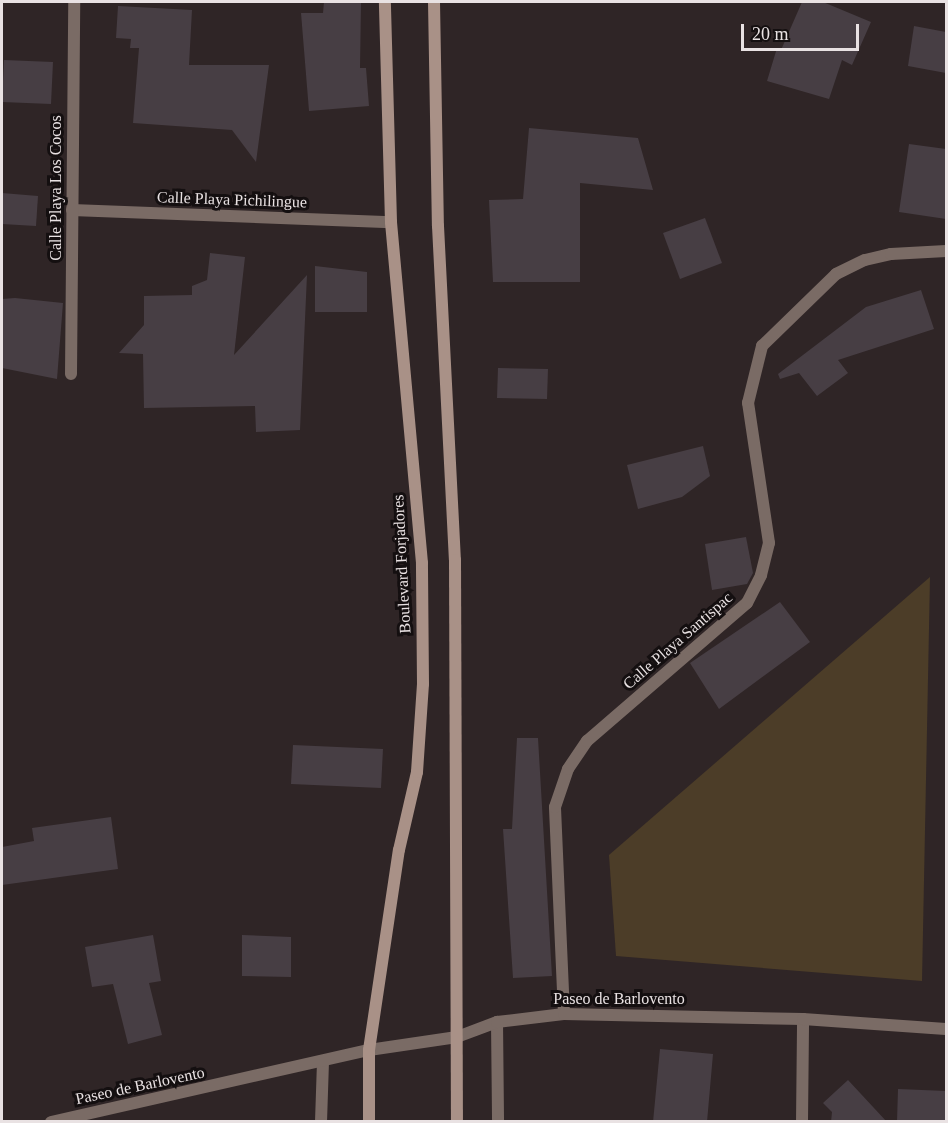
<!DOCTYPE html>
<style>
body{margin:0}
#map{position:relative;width:948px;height:1123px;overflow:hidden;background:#2f2526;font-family:Georgia,serif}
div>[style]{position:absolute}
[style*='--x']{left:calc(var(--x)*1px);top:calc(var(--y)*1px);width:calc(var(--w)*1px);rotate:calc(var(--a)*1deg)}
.green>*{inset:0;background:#4c3d28}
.building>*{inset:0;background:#473e44}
.minor>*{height:12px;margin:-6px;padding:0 6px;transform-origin:6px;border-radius:6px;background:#7a6b65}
.tertiary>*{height:12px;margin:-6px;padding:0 6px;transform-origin:6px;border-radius:6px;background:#7a6b65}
.secondary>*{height:12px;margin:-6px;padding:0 6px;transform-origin:6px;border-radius:6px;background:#a99187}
span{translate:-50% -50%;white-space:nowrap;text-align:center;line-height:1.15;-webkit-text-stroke:6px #140f10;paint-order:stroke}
.street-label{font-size:16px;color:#e9e2e3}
.frame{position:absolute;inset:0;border:3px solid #e9e2e3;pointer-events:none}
.scale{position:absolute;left:741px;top:24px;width:118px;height:27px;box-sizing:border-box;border:3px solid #e9e2e3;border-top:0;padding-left:8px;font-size:18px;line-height:21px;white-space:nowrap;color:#e9e2e3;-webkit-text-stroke:4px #140f10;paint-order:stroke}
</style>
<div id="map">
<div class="green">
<i style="clip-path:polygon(930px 577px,922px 981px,616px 956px,609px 855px)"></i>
</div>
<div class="building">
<i style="clip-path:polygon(324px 2px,361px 2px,360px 68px,366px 68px,369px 106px,309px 111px,301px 13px,323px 13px)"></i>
<i style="clip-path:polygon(802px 2px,823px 2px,871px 22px,852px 65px,842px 60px,829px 99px,767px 81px,777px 48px,781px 50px)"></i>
<i style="clip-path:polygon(118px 6px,192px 10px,189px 65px,269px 65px,256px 162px,232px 130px,133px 123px,139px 48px,130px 48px,131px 39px,116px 38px)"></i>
<i style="clip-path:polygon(914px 26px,946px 32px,946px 73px,908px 66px)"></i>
<i style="clip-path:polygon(4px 60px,53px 62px,51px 104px,2px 102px)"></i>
<i style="clip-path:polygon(529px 128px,638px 138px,653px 190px,580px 183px,580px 282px,493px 282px,489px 200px,523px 199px)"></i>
<i style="clip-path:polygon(909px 144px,946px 149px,946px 219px,899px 212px)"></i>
<i style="clip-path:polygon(2px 193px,38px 196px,36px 226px,2px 224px)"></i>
<i style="clip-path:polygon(705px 218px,722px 263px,680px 279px,663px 233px)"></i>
<i style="clip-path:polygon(210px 253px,245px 257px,234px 355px,307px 275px,300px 430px,256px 432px,255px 406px,144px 408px,143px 354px,119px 353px,144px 325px,144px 296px,192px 295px,192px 286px,207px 280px)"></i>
<i style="clip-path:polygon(315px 266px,367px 272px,367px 312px,315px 312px)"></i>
<i style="clip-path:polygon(921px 290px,934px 329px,838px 360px,848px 373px,817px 396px,799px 373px,780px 379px,778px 374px,866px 307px)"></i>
<i style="clip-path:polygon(15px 298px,63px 303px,57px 379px,2px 368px,2px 299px)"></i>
<i style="clip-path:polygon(498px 368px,548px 369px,547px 399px,497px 398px)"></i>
<i style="clip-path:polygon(703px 446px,710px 476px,682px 497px,638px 509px,627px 465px)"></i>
<i style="clip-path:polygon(746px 537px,753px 573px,747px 584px,712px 590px,705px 544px)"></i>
<i style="clip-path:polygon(780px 602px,810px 642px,719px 709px,690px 663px)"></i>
<i style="clip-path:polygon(517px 738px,538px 738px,552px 976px,513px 978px,503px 829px,512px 829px)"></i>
<i style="clip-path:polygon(293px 745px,383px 749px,381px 788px,291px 784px)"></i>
<i style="clip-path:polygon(111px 817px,118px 869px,2px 885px,2px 847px,34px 841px,32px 828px)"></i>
<i style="clip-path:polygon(153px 935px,161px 981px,149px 983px,162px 1035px,128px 1044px,113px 984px,92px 987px,85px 947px)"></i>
<i style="clip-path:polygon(242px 935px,291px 937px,291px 977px,242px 976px)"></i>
<i style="clip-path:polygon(660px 1049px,713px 1054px,707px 1122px,653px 1122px)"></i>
<i style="clip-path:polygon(848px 1080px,887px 1122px,831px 1122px,832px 1112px,823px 1103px)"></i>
<i style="clip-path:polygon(898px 1089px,946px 1091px,946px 1122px,897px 1122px)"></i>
</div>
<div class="minor">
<i style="--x:72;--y:210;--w:319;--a:2.2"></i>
<i style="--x:71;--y:374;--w:372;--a:-89.5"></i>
<i style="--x:564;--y:1014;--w:207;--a:-92.5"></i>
<i style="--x:555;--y:807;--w:40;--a:-71.1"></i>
<i style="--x:568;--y:769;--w:34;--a:-56"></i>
<i style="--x:587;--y:741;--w:211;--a:-40.8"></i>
<i style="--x:747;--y:603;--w:31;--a:-63"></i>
<i style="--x:761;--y:575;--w:33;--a:-76"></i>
<i style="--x:769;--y:543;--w:142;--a:-98.5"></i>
<i style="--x:748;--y:403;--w:59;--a:-76.2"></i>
<i style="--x:762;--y:346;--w:103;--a:-44.2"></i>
<i style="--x:836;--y:274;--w:32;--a:-26"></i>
<i style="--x:865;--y:260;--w:27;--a:-13"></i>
<i style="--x:891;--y:254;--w:55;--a:-3.1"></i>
<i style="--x:497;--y:1022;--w:100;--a:89.4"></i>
<i style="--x:321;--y:1122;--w:59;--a:-88.1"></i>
<i style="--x:802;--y:1122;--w:103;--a:-89.4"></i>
</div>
<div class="tertiary">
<i style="--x:51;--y:1122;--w:326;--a:-12.8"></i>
<i style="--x:369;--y:1050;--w:89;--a:-8.4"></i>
<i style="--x:457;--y:1037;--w:43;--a:-20.6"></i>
<i style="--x:497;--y:1022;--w:67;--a:-6.8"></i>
<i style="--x:564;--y:1014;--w:239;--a:1.2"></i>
<i style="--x:803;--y:1019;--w:143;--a:4"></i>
</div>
<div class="secondary">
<i style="--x:434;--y:2;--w:224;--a:89"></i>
<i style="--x:438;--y:226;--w:334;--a:87.1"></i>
<i style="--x:455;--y:560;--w:562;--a:89.8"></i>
<i style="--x:369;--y:1122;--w:72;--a:-90"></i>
<i style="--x:369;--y:1050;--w:202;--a:-81.5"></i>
<i style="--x:399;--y:850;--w:80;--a:-77"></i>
<i style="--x:417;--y:772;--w:88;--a:-86.1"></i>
<i style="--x:423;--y:684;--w:121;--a:-90.5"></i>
<i style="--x:422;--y:563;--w:342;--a:-95.2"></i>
<i style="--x:391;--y:222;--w:220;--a:-91.6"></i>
</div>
<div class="street-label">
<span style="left:56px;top:188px;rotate:-90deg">Calle Playa Los Cocos</span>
<span style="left:232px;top:200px;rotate:2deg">Calle Playa Pichilingue</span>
<span style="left:402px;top:564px;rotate:-93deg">Boulevard Forjadores</span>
<span style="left:678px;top:641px;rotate:-41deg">Calle Playa Santispac</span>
<span style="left:619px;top:999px">Paseo de Barlovento</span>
<span style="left:140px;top:1086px;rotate:-12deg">Paseo de Barlovento</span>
</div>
<div class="frame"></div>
<div class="scale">20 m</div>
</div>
